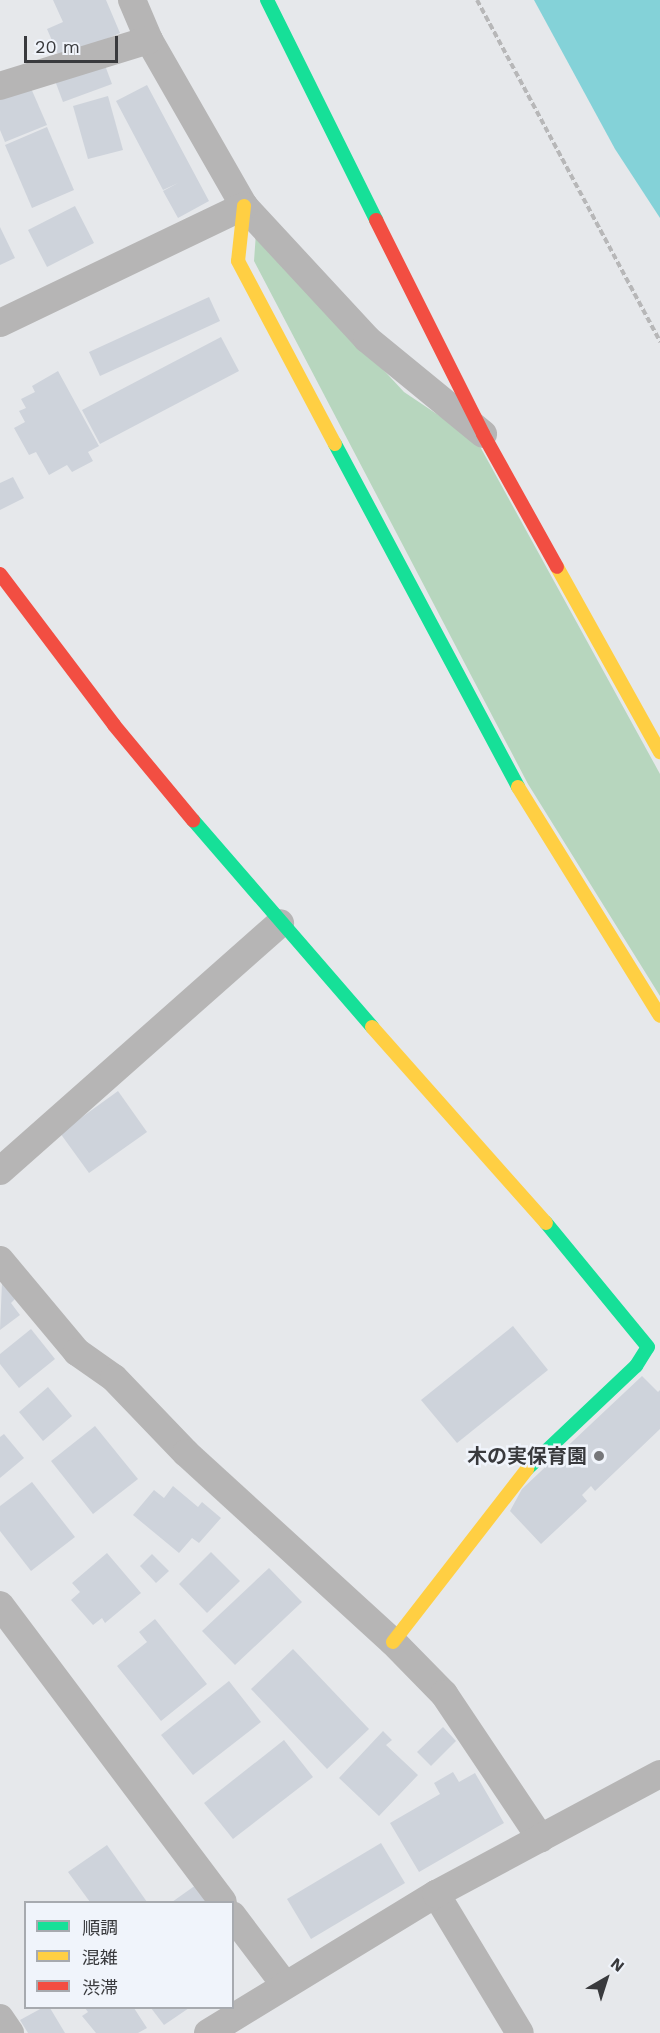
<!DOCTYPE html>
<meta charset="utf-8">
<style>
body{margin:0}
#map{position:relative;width:660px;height:2033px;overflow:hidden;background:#e6e8eb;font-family:"Work Sans","Noto Sans JP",sans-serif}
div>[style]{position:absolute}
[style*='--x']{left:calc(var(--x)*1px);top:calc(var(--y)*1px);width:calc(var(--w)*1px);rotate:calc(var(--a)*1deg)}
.green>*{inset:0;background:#b7d6be}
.water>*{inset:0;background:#84d2d8}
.building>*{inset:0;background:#ced3db}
.path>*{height:4px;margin-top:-2px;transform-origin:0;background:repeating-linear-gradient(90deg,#b7b7b8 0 6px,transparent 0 9px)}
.street>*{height:28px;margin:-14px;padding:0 14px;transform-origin:14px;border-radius:14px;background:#b6b5b5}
.fast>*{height:14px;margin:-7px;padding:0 7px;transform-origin:7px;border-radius:7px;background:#16e098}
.slow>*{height:14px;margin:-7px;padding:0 7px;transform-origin:7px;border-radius:7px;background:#ffcf43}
.jam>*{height:14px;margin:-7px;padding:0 7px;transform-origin:7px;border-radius:7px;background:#f24e42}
.dots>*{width:16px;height:16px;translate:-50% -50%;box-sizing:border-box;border:3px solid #f0f4fb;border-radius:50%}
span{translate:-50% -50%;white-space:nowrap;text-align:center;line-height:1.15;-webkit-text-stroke:5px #f0f4fb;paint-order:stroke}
.poi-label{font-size:20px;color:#393a3d;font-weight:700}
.right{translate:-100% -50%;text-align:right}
.legend{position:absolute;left:24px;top:1901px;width:210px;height:108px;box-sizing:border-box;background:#f0f4fb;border:2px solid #a7aaaf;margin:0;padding:8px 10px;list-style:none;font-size:18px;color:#393a3d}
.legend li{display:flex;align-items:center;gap:12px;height:30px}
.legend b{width:30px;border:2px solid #a7aaaf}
.north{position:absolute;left:576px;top:1949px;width:60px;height:60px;-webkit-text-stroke:4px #f0f4fb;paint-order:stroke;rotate:39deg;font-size:16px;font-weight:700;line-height:24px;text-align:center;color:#393a3d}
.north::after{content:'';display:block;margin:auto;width:21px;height:27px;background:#393a3d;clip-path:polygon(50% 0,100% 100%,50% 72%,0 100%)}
.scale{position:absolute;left:24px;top:36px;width:94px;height:27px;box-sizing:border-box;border:3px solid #393a3d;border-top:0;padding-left:8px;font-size:18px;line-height:21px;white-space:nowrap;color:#393a3d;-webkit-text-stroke:4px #f0f4fb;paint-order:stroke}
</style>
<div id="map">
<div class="green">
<i style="clip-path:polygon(256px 233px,404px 392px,477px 441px,660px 774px,660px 996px,528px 784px,254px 261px)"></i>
</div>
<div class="water">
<i style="clip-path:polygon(534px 0,660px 0,660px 218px,615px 149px)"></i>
</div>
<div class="building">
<i style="clip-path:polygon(53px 0,106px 0,120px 33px,60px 59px,47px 29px,63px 22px)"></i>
<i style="clip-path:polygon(103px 60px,112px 84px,63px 102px,54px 78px)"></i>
<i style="clip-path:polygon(147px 85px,209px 201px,178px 218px,163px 191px,178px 183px,163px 190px,116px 101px)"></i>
<i style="clip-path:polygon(30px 86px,47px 125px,5px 142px,0 130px,0 99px)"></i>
<i style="clip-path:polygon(108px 96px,123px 150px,88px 159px,73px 106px)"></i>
<i style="clip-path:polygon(47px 127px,74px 190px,32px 208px,5px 145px)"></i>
<i style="clip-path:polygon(75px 206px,94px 243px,47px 267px,28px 230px)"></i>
<i style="clip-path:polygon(0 227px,15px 258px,0 265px)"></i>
<i style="clip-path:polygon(209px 297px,220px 321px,100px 376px,89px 352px)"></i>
<i style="clip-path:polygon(221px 337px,239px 371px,100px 444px,82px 410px)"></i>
<i style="clip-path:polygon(58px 371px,99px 446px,88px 452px,93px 461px,72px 472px,67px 465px,49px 475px,36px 452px,29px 455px,14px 428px,25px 422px,19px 411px,26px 408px,21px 399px,35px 392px,32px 386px)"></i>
<i style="clip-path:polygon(13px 477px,24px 498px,0 510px,0 483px)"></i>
<i style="clip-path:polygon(118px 1091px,147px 1132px,89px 1173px,60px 1133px)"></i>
<i style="clip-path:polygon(2px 1282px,15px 1299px,11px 1303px,20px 1315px,0 1330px)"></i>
<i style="clip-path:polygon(513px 1326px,548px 1370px,457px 1443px,421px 1400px)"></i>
<i style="clip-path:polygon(31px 1329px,55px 1359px,19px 1388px,0 1364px,0 1354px)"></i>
<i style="clip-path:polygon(642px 1376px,658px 1392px,660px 1390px,660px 1429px,595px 1491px,591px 1486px,582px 1495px,587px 1501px,541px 1544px,510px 1511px,522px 1489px)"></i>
<i style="clip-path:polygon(48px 1387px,72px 1416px,43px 1441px,19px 1412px)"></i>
<i style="clip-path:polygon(95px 1426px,138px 1479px,93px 1514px,51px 1461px)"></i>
<i style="clip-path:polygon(4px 1434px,24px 1458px,0 1478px,0 1437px)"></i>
<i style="clip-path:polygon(32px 1482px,75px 1537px,31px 1571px,0 1531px,0 1506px)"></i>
<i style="clip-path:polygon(173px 1486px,198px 1507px,202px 1502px,221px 1518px,199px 1543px,192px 1538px,179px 1553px,133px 1515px,154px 1490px,164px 1498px)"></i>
<i style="clip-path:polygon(211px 1552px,240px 1581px,207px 1613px,179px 1584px)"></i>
<i style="clip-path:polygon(107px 1553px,141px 1593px,105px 1623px,102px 1618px,93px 1625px,71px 1600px,80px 1592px,72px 1583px)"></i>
<i style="clip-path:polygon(152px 1554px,169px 1571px,156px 1583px,140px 1566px)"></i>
<i style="clip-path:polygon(269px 1568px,302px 1602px,235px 1665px,202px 1631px)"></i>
<i style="clip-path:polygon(155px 1619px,207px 1684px,161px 1721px,117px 1666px,147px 1642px,139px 1632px)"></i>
<i style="clip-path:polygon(293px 1649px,369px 1729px,327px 1769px,251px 1689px)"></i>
<i style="clip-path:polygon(229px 1681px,261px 1722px,193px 1775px,161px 1735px)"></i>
<i style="clip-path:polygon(443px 1727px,456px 1741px,431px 1766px,417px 1752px)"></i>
<i style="clip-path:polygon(383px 1731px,392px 1740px,386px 1745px,418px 1775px,379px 1816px,339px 1778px)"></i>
<i style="clip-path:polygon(284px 1740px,313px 1777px,233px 1839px,204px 1803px)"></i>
<i style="clip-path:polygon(453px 1772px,459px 1782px,475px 1773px,504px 1823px,419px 1872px,390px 1823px,440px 1794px,434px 1783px)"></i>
<i style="clip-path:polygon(381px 1843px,405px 1883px,311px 1939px,287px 1899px)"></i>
<i style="clip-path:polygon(107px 1845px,147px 1902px,90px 1902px,68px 1872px)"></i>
<i style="clip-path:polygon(203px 1880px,208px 1902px,172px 1902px)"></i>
<i style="clip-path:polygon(42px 2008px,50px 2008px,65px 2033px,28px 2033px,20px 2020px)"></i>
<i style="clip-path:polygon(85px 2008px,134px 2008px,147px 2028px,138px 2033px,96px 2033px,82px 2016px,88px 2012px)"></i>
<i style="clip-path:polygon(151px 2008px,189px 2008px,164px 2025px)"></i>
</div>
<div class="path">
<i style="--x:477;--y:0;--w:388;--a:61.8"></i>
</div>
<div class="street">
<i style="--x:132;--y:0;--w:43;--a:67"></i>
<i style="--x:149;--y:40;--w:191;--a:60.2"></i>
<i style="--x:244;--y:206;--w:181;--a:47.2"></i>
<i style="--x:367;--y:339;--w:150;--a:39.3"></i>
<i style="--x:0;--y:86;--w:156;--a:-17.2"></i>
<i style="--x:0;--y:323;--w:271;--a:-25.6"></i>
<i style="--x:0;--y:1171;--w:374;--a:-41.5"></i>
<i style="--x:0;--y:1260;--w:120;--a:50.1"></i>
<i style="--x:77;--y:1352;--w:45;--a:35.1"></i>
<i style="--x:114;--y:1378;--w:104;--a:46.2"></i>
<i style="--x:186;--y:1453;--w:280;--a:42.4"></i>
<i style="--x:393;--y:1642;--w:73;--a:45.6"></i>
<i style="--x:444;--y:1694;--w:174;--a:56.2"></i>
<i style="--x:0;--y:1605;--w:371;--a:53.1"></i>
<i style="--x:436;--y:1894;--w:162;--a:58.9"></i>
<i style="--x:232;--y:1915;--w:88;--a:52.9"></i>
<i style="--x:0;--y:2018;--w:18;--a:56"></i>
<i style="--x:208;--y:2033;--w:267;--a:-31.4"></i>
<i style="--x:436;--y:1894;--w:254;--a:-28.2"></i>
</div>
<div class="fast">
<i style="--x:267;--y:0;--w:246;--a:63.6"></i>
<i style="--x:335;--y:444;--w:389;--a:61.9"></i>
<i style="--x:193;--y:820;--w:274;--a:49.1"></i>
<i style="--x:527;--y:1469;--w:150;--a:-43.4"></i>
<i style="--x:636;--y:1366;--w:22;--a:-58"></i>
<i style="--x:648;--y:1347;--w:161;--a:-129.4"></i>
</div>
<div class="slow">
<i style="--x:244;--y:206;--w:55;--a:96.2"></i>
<i style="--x:238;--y:261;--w:207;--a:62.1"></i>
<i style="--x:557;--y:567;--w:212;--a:60.9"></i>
<i style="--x:518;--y:787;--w:269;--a:58.2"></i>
<i style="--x:372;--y:1027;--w:262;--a:48.4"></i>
<i style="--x:393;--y:1642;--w:219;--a:-52.2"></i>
</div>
<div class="jam">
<i style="--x:376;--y:220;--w:239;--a:63.4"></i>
<i style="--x:483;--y:434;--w:152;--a:60.9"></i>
<i style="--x:0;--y:574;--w:189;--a:52.9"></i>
<i style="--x:114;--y:725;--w:124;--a:50.3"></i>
</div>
<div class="dots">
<i style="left:599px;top:1456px;background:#76777a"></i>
</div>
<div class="poi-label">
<span class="right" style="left:587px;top:1456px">木の実保育園</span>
</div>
<ul class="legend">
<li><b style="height:8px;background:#16e098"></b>順調</li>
<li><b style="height:8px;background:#ffcf43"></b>混雑</li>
<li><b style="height:8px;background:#f24e42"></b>渋滞</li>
</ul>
<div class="north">N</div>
<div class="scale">20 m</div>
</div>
